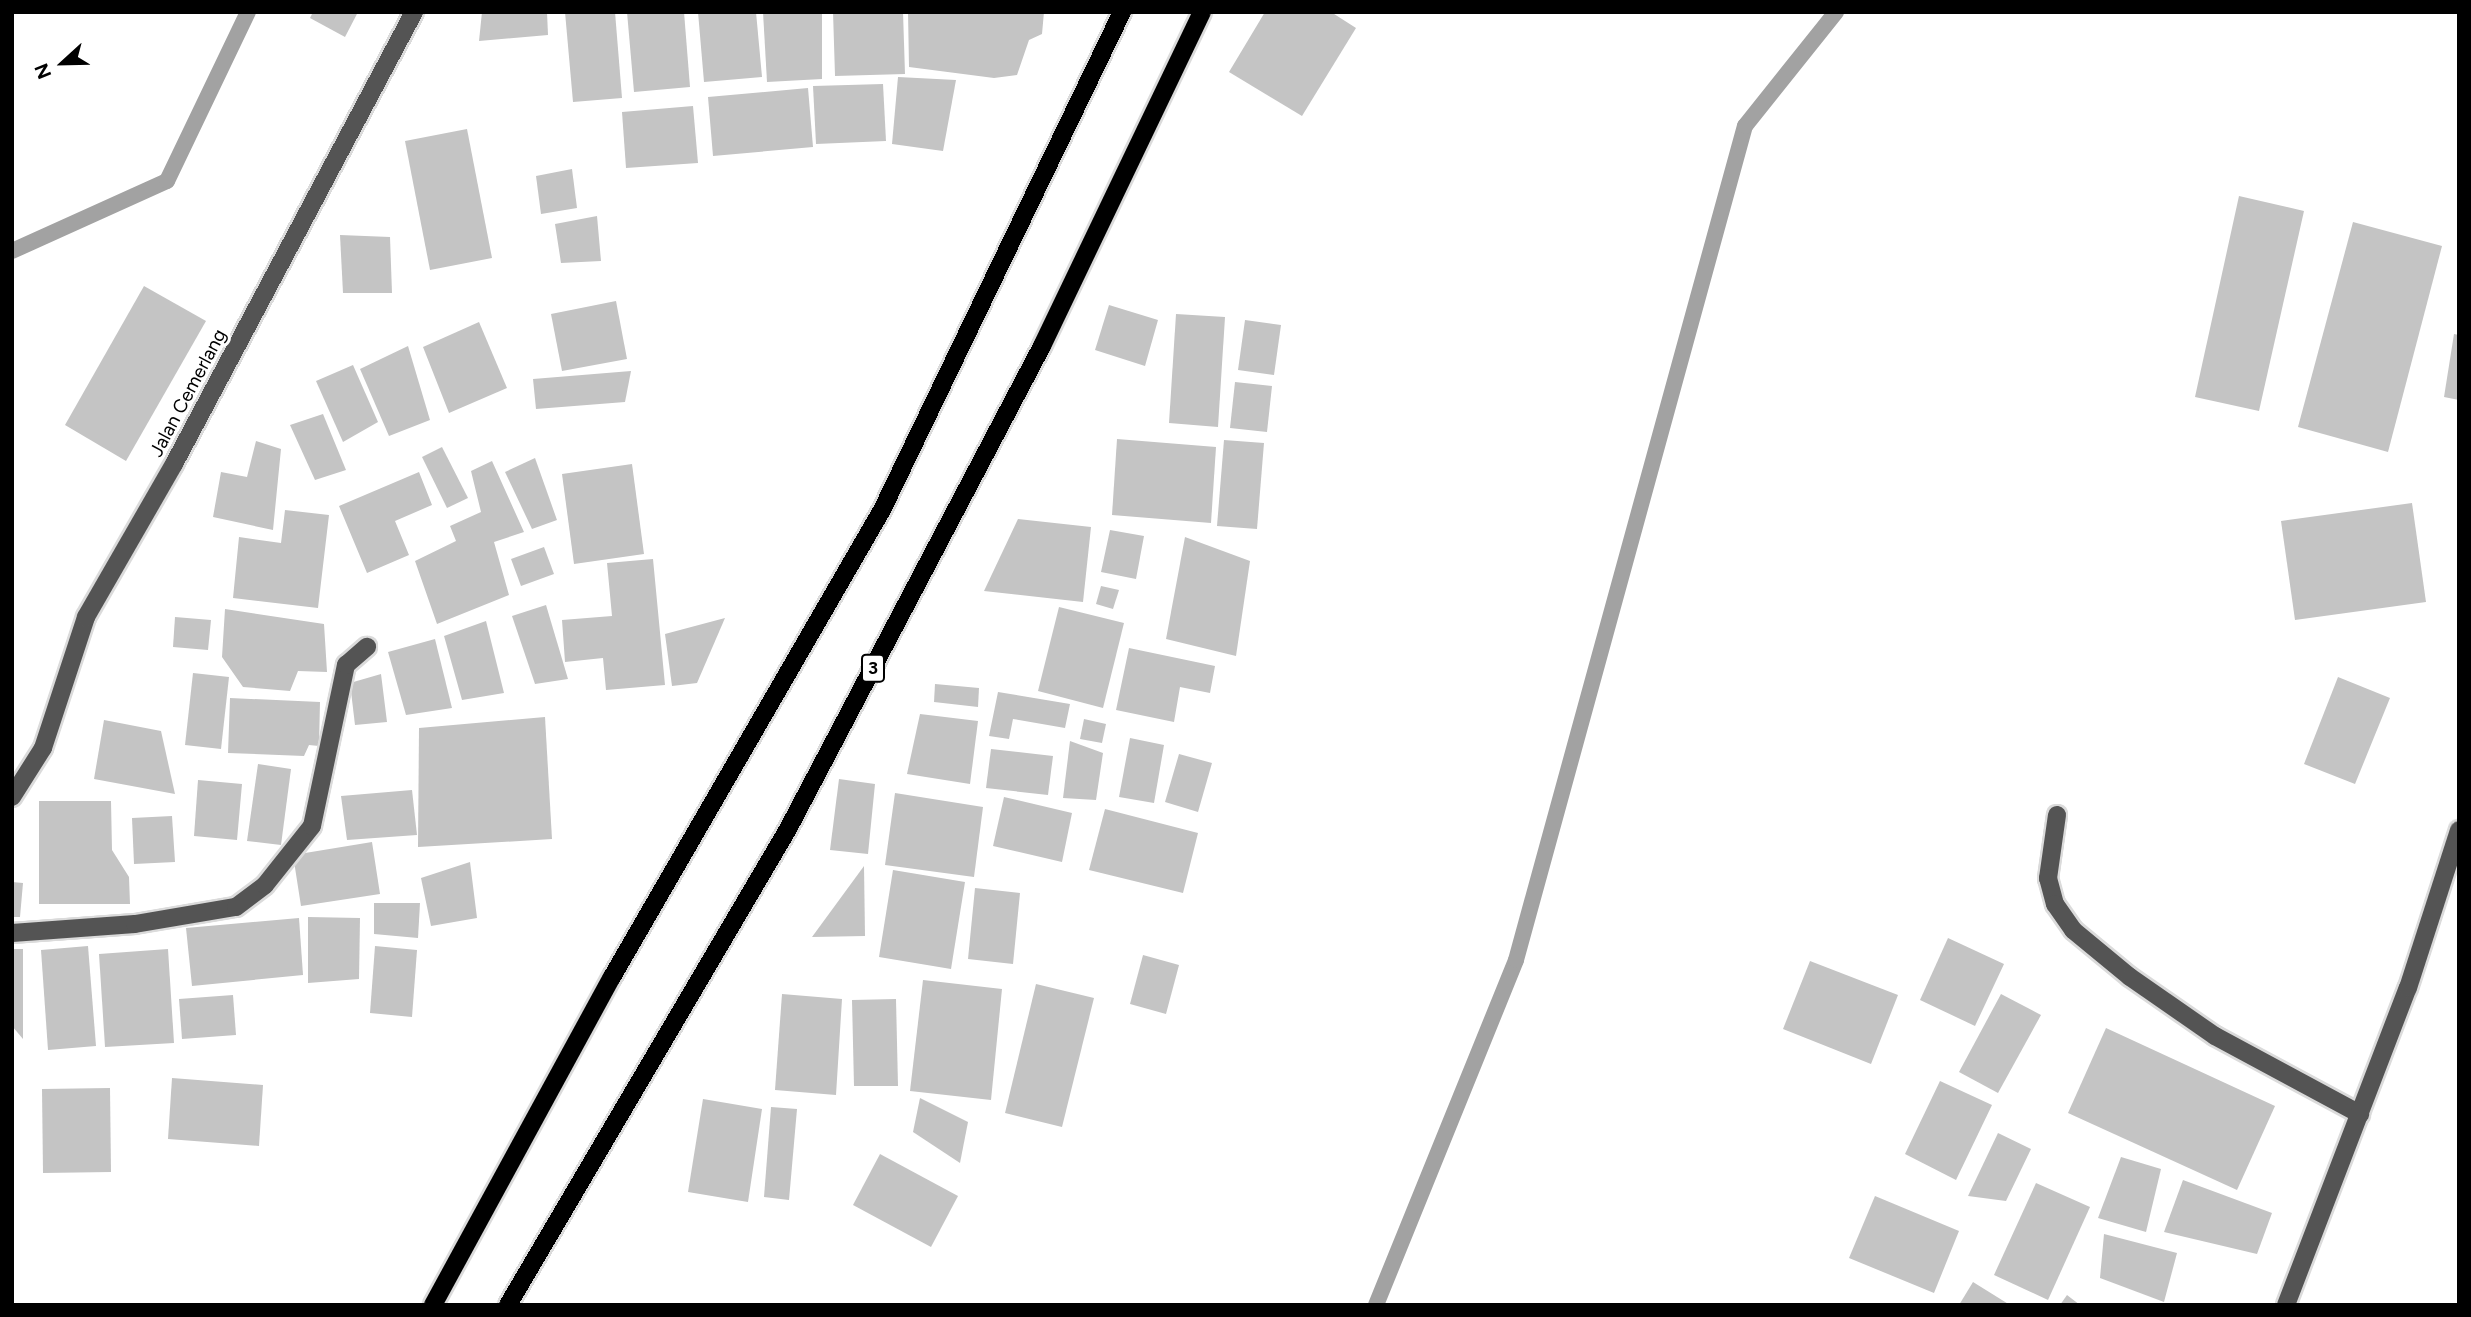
<!DOCTYPE html>
<style>
body{margin:0}
#map{position:relative;width:2471px;height:1317px;overflow:hidden;background:#fff;font-family:Figtree,sans-serif}
div>[style]{position:absolute}
[style*='--x']{left:calc(var(--x)*1px);top:calc(var(--y)*1px);width:calc(var(--w)*1px);rotate:calc(var(--a)*1deg)}
.stream>*{height:16px;margin:-8px;padding:0 8px;transform-origin:8px;border-radius:8px;background:#a2a2a2}
.building>*{inset:0;background:#c4c4c4}
.roads{filter:drop-shadow(2px 0 #dbdbdb) drop-shadow(-2px 0 #dbdbdb) drop-shadow(0 2px #dbdbdb) drop-shadow(0 -2px #dbdbdb)}
.minor>*{height:18px;margin:-9px;padding:0 9px;transform-origin:9px;border-radius:9px;background:#545454}
.major>*{height:18px;margin:-9px;padding:0 9px;transform-origin:9px;border-radius:9px;background:#000}
span{translate:-50% -50%;white-space:nowrap;text-align:center;line-height:1.15;-webkit-text-stroke:6px #fff;paint-order:stroke}
.shield-label span{padding:2px 5px;background:#fff;border:2px solid;border-radius:5px;-webkit-text-stroke-width:0}
.shield-label{font-size:18px;color:#000;font-weight:700}
.street-label{font-size:19px;color:#000}
.frame{position:absolute;inset:0;border:14px solid #000;pointer-events:none}
.north{position:absolute;left:28px;top:28px;width:70px;height:70px;-webkit-text-stroke:5px #fff;paint-order:stroke;rotate:248deg;font-size:19px;font-weight:700;line-height:28px;text-align:center;color:#000}
.north::after{content:'';display:block;margin:auto;width:24px;height:32px;background:#000;clip-path:polygon(50% 0,100% 100%,50% 72%,0 100%)}
</style>
<div id="map">
<div class="stream">
<i style="--x:12;--y:251;--w:170;--a:-24.3"></i>
<i style="--x:167;--y:181;--w:187;--a:-64.4"></i>
<i style="--x:1376;--y:1305;--w:372;--a:-67.9"></i>
<i style="--x:1516;--y:960;--w:865;--a:-74.65"></i>
<i style="--x:1745;--y:126;--w:146;--a:-51.4"></i>
</div>
<div class="building">
<i style="clip-path:polygon(313px 12px,358px 12px,345px 37px,310px 18px)"></i>
<i style="clip-path:polygon(482px 12px,547px 12px,548px 35px,479px 41px)"></i>
<i style="clip-path:polygon(565px 12px,615px 12px,622px 98px,573px 102px)"></i>
<i style="clip-path:polygon(627px 12px,684px 12px,690px 87px,634px 92px)"></i>
<i style="clip-path:polygon(698px 12px,756px 12px,762px 77px,704px 82px)"></i>
<i style="clip-path:polygon(763px 12px,822px 12px,822px 79px,767px 82px)"></i>
<i style="clip-path:polygon(833px 12px,903px 12px,905px 74px,835px 76px)"></i>
<i style="clip-path:polygon(908px 12px,1044px 12px,1042px 34px,1029px 40px,1017px 75px,994px 78px,909px 67px)"></i>
<i style="clip-path:polygon(1265px 12px,1331px 12px,1356px 28px,1302px 116px,1229px 72px)"></i>
<i style="clip-path:polygon(898px 77px,956px 80px,943px 151px,892px 144px)"></i>
<i style="clip-path:polygon(883px 84px,886px 141px,816px 144px,813px 86px)"></i>
<i style="clip-path:polygon(808px 88px,813px 147px,713px 156px,708px 97px)"></i>
<i style="clip-path:polygon(693px 106px,698px 163px,626px 168px,622px 112px)"></i>
<i style="clip-path:polygon(467px 129px,492px 258px,430px 270px,405px 141px)"></i>
<i style="clip-path:polygon(572px 169px,577px 208px,541px 214px,536px 176px)"></i>
<i style="clip-path:polygon(2239px 196px,2304px 211px,2259px 411px,2195px 397px)"></i>
<i style="clip-path:polygon(597px 216px,601px 261px,561px 263px,555px 224px)"></i>
<i style="clip-path:polygon(2353px 222px,2442px 246px,2388px 452px,2298px 427px)"></i>
<i style="clip-path:polygon(340px 235px,390px 237px,392px 293px,343px 293px)"></i>
<i style="clip-path:polygon(144px 286px,206px 321px,126px 461px,65px 425px)"></i>
<i style="clip-path:polygon(616px 301px,627px 359px,562px 371px,551px 314px)"></i>
<i style="clip-path:polygon(1109px 305px,1158px 320px,1145px 366px,1095px 350px)"></i>
<i style="clip-path:polygon(1176px 314px,1225px 317px,1218px 427px,1169px 423px)"></i>
<i style="clip-path:polygon(1245px 320px,1281px 325px,1274px 375px,1238px 370px)"></i>
<i style="clip-path:polygon(479px 322px,507px 388px,449px 413px,423px 347px)"></i>
<i style="clip-path:polygon(2454px 334px,2459px 335px,2459px 400px,2444px 397px)"></i>
<i style="clip-path:polygon(408px 346px,430px 420px,389px 436px,360px 369px)"></i>
<i style="clip-path:polygon(353px 365px,378px 422px,343px 442px,316px 381px)"></i>
<i style="clip-path:polygon(631px 371px,625px 402px,536px 409px,533px 379px)"></i>
<i style="clip-path:polygon(1235px 382px,1272px 386px,1267px 432px,1230px 428px)"></i>
<i style="clip-path:polygon(323px 414px,346px 470px,315px 480px,290px 425px)"></i>
<i style="clip-path:polygon(1117px 439px,1216px 447px,1211px 523px,1112px 515px)"></i>
<i style="clip-path:polygon(1224px 440px,1264px 443px,1257px 529px,1217px 526px)"></i>
<i style="clip-path:polygon(256px 441px,281px 449px,273px 530px,213px 517px,221px 472px,247px 477px)"></i>
<i style="clip-path:polygon(442px 447px,468px 498px,447px 508px,422px 457px)"></i>
<i style="clip-path:polygon(535px 458px,557px 520px,532px 529px,505px 472px)"></i>
<i style="clip-path:polygon(492px 461px,524px 532px,494px 542px,509px 595px,437px 624px,415px 561px,456px 541px,450px 526px,481px 512px,471px 471px)"></i>
<i style="clip-path:polygon(632px 464px,644px 554px,574px 564px,562px 474px)"></i>
<i style="clip-path:polygon(419px 472px,432px 505px,395px 521px,409px 555px,367px 573px,339px 506px)"></i>
<i style="clip-path:polygon(2412px 503px,2426px 602px,2295px 620px,2281px 521px)"></i>
<i style="clip-path:polygon(285px 510px,329px 515px,318px 608px,233px 598px,239px 537px,281px 543px)"></i>
<i style="clip-path:polygon(1018px 519px,1091px 527px,1083px 602px,984px 591px)"></i>
<i style="clip-path:polygon(1110px 530px,1144px 536px,1136px 579px,1101px 572px)"></i>
<i style="clip-path:polygon(1185px 537px,1250px 561px,1236px 656px,1166px 639px)"></i>
<i style="clip-path:polygon(544px 547px,554px 574px,521px 586px,511px 559px)"></i>
<i style="clip-path:polygon(653px 559px,665px 685px,606px 690px,603px 658px,565px 662px,562px 620px,612px 616px,607px 563px)"></i>
<i style="clip-path:polygon(1101px 586px,1119px 590px,1113px 609px,1096px 604px)"></i>
<i style="clip-path:polygon(546px 605px,568px 679px,535px 684px,512px 616px)"></i>
<i style="clip-path:polygon(1059px 607px,1124px 623px,1103px 708px,1038px 691px)"></i>
<i style="clip-path:polygon(225px 609px,324px 624px,327px 672px,298px 671px,290px 691px,243px 687px,222px 657px)"></i>
<i style="clip-path:polygon(175px 617px,211px 620px,208px 650px,173px 647px)"></i>
<i style="clip-path:polygon(725px 618px,697px 683px,672px 686px,665px 634px)"></i>
<i style="clip-path:polygon(486px 621px,504px 693px,462px 700px,444px 636px)"></i>
<i style="clip-path:polygon(435px 639px,452px 708px,406px 715px,388px 652px)"></i>
<i style="clip-path:polygon(1129px 648px,1215px 666px,1210px 693px,1180px 687px,1174px 722px,1116px 710px)"></i>
<i style="clip-path:polygon(193px 673px,229px 677px,221px 749px,185px 745px)"></i>
<i style="clip-path:polygon(381px 674px,387px 722px,355px 725px,350px 683px)"></i>
<i style="clip-path:polygon(2338px 677px,2390px 698px,2355px 784px,2304px 764px)"></i>
<i style="clip-path:polygon(935px 684px,979px 688px,978px 707px,934px 702px)"></i>
<i style="clip-path:polygon(998px 692px,1070px 704px,1065px 728px,1013px 719px,1009px 739px,989px 736px)"></i>
<i style="clip-path:polygon(230px 698px,320px 702px,319px 746px,309px 745px,304px 756px,228px 753px)"></i>
<i style="clip-path:polygon(920px 714px,978px 721px,970px 784px,907px 774px)"></i>
<i style="clip-path:polygon(545px 717px,552px 839px,418px 847px,419px 728px)"></i>
<i style="clip-path:polygon(1084px 719px,1106px 724px,1102px 743px,1080px 739px)"></i>
<i style="clip-path:polygon(104px 720px,161px 731px,175px 794px,94px 779px)"></i>
<i style="clip-path:polygon(1130px 738px,1164px 745px,1154px 803px,1119px 797px)"></i>
<i style="clip-path:polygon(1070px 741px,1103px 753px,1096px 800px,1063px 798px)"></i>
<i style="clip-path:polygon(991px 749px,1053px 756px,1048px 795px,986px 788px)"></i>
<i style="clip-path:polygon(1179px 754px,1212px 763px,1198px 812px,1165px 802px)"></i>
<i style="clip-path:polygon(258px 764px,291px 769px,281px 845px,247px 841px)"></i>
<i style="clip-path:polygon(839px 779px,875px 784px,868px 854px,830px 850px)"></i>
<i style="clip-path:polygon(198px 780px,242px 784px,237px 840px,194px 836px)"></i>
<i style="clip-path:polygon(412px 790px,417px 835px,347px 840px,341px 796px)"></i>
<i style="clip-path:polygon(895px 793px,983px 807px,974px 877px,885px 865px)"></i>
<i style="clip-path:polygon(1004px 797px,1072px 813px,1062px 862px,993px 846px)"></i>
<i style="clip-path:polygon(39px 801px,111px 801px,112px 850px,129px 877px,130px 904px,39px 904px)"></i>
<i style="clip-path:polygon(1105px 809px,1198px 833px,1183px 893px,1089px 870px)"></i>
<i style="clip-path:polygon(172px 816px,175px 862px,134px 864px,132px 818px)"></i>
<i style="clip-path:polygon(372px 842px,380px 894px,301px 906px,293px 855px)"></i>
<i style="clip-path:polygon(470px 862px,477px 918px,431px 926px,421px 878px)"></i>
<i style="clip-path:polygon(864px 866px,865px 936px,812px 937px)"></i>
<i style="clip-path:polygon(893px 870px,965px 882px,951px 969px,879px 957px)"></i>
<i style="clip-path:polygon(12px 882px,23px 883px,20px 917px,12px 917px)"></i>
<i style="clip-path:polygon(975px 888px,1020px 893px,1013px 964px,968px 959px)"></i>
<i style="clip-path:polygon(374px 903px,420px 903px,418px 938px,374px 934px)"></i>
<i style="clip-path:polygon(308px 917px,360px 918px,359px 979px,308px 983px)"></i>
<i style="clip-path:polygon(299px 918px,303px 975px,192px 986px,186px 928px)"></i>
<i style="clip-path:polygon(1948px 938px,2004px 964px,1975px 1026px,1920px 1000px)"></i>
<i style="clip-path:polygon(88px 946px,96px 1046px,48px 1050px,41px 950px)"></i>
<i style="clip-path:polygon(375px 946px,417px 950px,412px 1017px,370px 1013px)"></i>
<i style="clip-path:polygon(12px 949px,23px 949px,23px 1039px,12px 1026px)"></i>
<i style="clip-path:polygon(168px 949px,174px 1043px,105px 1047px,99px 954px)"></i>
<i style="clip-path:polygon(1143px 955px,1179px 965px,1166px 1014px,1130px 1004px)"></i>
<i style="clip-path:polygon(1810px 961px,1898px 995px,1871px 1064px,1783px 1029px)"></i>
<i style="clip-path:polygon(923px 980px,1002px 989px,991px 1100px,910px 1091px)"></i>
<i style="clip-path:polygon(1036px 984px,1094px 998px,1062px 1127px,1005px 1113px)"></i>
<i style="clip-path:polygon(782px 994px,842px 999px,836px 1095px,775px 1090px)"></i>
<i style="clip-path:polygon(2001px 994px,2041px 1015px,1998px 1093px,1959px 1072px)"></i>
<i style="clip-path:polygon(233px 995px,236px 1035px,182px 1039px,179px 999px)"></i>
<i style="clip-path:polygon(896px 999px,898px 1086px,854px 1086px,852px 1000px)"></i>
<i style="clip-path:polygon(2106px 1028px,2275px 1106px,2237px 1190px,2068px 1113px)"></i>
<i style="clip-path:polygon(172px 1078px,263px 1085px,259px 1146px,168px 1139px)"></i>
<i style="clip-path:polygon(1940px 1081px,1992px 1105px,1956px 1180px,1905px 1154px)"></i>
<i style="clip-path:polygon(110px 1088px,111px 1172px,43px 1173px,42px 1089px)"></i>
<i style="clip-path:polygon(920px 1098px,968px 1122px,960px 1163px,913px 1132px)"></i>
<i style="clip-path:polygon(703px 1099px,762px 1109px,748px 1202px,688px 1192px)"></i>
<i style="clip-path:polygon(771px 1107px,797px 1109px,789px 1200px,764px 1197px)"></i>
<i style="clip-path:polygon(1998px 1133px,2031px 1149px,2006px 1201px,1968px 1196px)"></i>
<i style="clip-path:polygon(880px 1154px,958px 1196px,931px 1247px,853px 1205px)"></i>
<i style="clip-path:polygon(2121px 1157px,2161px 1169px,2146px 1232px,2098px 1218px)"></i>
<i style="clip-path:polygon(2183px 1180px,2272px 1213px,2257px 1254px,2164px 1232px)"></i>
<i style="clip-path:polygon(2036px 1183px,2090px 1207px,2048px 1300px,1994px 1275px)"></i>
<i style="clip-path:polygon(1875px 1196px,1959px 1231px,1934px 1293px,1849px 1258px)"></i>
<i style="clip-path:polygon(2104px 1234px,2177px 1253px,2164px 1302px,2100px 1278px)"></i>
<i style="clip-path:polygon(1973px 1282px,2010px 1305px,1959px 1305px)"></i>
<i style="clip-path:polygon(2067px 1295px,2080px 1305px,2060px 1305px)"></i>
</div>
<div class="roads">
<div class="minor">
<i style="--x:12;--y:797;--w:58;--a:-57.7"></i>
<i style="--x:43;--y:748;--w:138;--a:-71.8"></i>
<i style="--x:86;--y:617;--w:177;--a:-60.1"></i>
<i style="--x:174;--y:464;--w:512;--a:-62.03"></i>
<i style="--x:2057;--y:815;--w:64;--a:98.1"></i>
<i style="--x:2048;--y:878;--w:27;--a:75"></i>
<i style="--x:2055;--y:904;--w:32;--a:55"></i>
<i style="--x:2073;--y:930;--w:74;--a:39.5"></i>
<i style="--x:2130;--y:977;--w:103;--a:34.8"></i>
<i style="--x:2215;--y:1036;--w:165;--a:28.3"></i>
<i style="--x:12;--y:933;--w:123;--a:-4.2"></i>
<i style="--x:135;--y:924;--w:102;--a:-9.6"></i>
<i style="--x:236;--y:907;--w:36;--a:-37"></i>
<i style="--x:265;--y:885;--w:75;--a:-51.5"></i>
<i style="--x:312;--y:826;--w:165;--a:-78.1"></i>
<i style="--x:346;--y:665;--w:28;--a:-41"></i>
<i style="--x:2286;--y:1305;--w:340;--a:-69"></i>
<i style="--x:2408;--y:988;--w:166;--a:-72.1"></i>
</div>
<div class="major">
<i style="--x:433;--y:1305;--w:374;--a:-61.4"></i>
<i style="--x:612;--y:977;--w:539;--a:-59.97"></i>
<i style="--x:882;--y:510;--w:553;--a:-64.27"></i>
<i style="--x:508;--y:1305;--w:552;--a:-59.53"></i>
<i style="--x:788;--y:829;--w:546;--a:-62.26"></i>
<i style="--x:1042;--y:346;--w:370;--a:-64.4"></i>
</div>
</div>
<div class="shield-label">
<span style="left:873px;top:668px">3</span>
</div>
<div class="street-label">
<span style="left:188px;top:393px;rotate:-62deg">Jalan Cemerlang</span>
</div>
<div class="frame"></div>
<div class="north">N</div>
</div>
